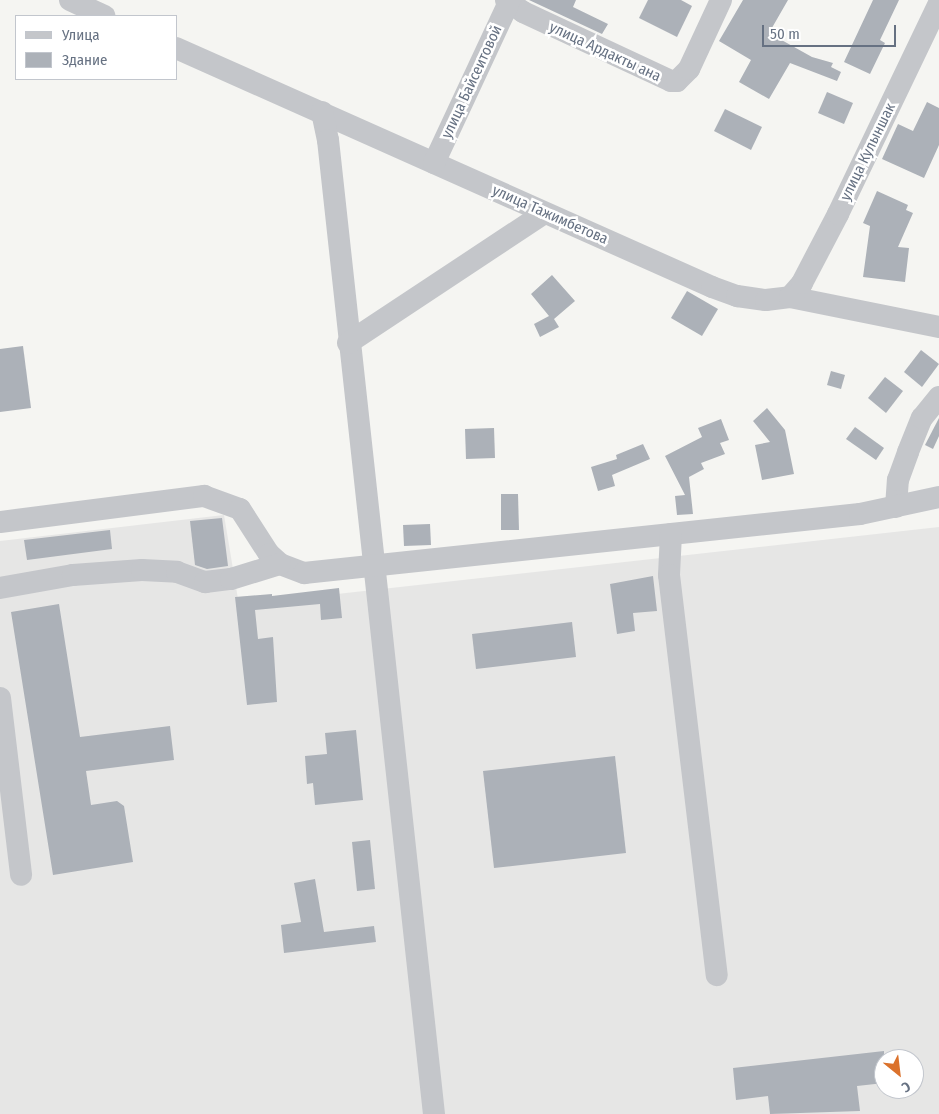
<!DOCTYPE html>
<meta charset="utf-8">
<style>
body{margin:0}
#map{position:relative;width:939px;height:1114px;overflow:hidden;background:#f5f5f2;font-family:"Fira Sans Condensed",sans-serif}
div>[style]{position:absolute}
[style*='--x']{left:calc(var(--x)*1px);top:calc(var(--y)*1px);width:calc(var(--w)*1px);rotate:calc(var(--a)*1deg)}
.built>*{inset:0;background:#e6e6e5}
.building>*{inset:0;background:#acb1b8}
.minor>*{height:22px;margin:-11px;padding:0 11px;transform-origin:11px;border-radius:11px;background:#c4c6ca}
span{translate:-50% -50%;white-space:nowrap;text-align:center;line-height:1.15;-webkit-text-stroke:5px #fff;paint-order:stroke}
.street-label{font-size:15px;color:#667182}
.legend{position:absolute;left:15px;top:15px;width:162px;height:65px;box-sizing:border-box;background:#fff;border:1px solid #c2c6cd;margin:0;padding:6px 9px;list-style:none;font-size:15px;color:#667182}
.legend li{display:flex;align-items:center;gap:10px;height:25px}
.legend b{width:25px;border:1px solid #c2c6cd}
.north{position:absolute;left:874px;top:1049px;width:50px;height:50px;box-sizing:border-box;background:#fff;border:1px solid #c2c6cd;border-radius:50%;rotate:151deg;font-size:14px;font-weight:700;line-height:20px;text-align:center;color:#667182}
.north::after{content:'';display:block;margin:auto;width:18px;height:22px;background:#db722c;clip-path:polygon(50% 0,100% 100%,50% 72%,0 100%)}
.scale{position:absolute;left:762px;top:25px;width:134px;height:22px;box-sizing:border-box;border:2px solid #667182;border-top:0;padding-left:6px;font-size:15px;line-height:18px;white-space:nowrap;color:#667182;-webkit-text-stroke:4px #fff;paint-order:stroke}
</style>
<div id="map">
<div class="built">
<i style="clip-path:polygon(evenodd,224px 515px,239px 605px,939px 527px,939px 1114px,0 1114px,0 541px,224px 515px,884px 1059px,914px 1059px,914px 1089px,884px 1089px,884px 1059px)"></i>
</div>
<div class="building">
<i style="clip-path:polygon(529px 0,576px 0,573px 7px,608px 24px,602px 34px)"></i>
<i style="clip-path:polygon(648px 0,681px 0,692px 6px,677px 37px,639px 18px)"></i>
<i style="clip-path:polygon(743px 0,788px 0,769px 33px,812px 57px,833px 63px,831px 67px,841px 72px,837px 81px,790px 63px,769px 99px,739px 82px,751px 60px,719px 41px)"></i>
<i style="clip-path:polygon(873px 0,899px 0,880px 40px,885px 43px,870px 74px,844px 62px)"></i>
<i style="clip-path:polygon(827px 92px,853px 103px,844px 124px,818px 113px)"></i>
<i style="clip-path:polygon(927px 102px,939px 108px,939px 145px,924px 178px,882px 159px,898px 124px,913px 131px)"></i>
<i style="clip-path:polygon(725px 109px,762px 127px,751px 150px,714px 131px)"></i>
<i style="clip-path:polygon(877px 191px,908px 205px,906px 210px,913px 213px,898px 247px,909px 248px,905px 282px,863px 277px,870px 226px,863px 223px)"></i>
<i style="clip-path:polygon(552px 275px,575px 301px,554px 319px,559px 327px,540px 337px,534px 324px,549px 316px,531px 294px)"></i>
<i style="clip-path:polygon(687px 291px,718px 309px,702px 336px,671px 318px)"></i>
<i style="clip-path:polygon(23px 346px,31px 408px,0 412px,0 349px)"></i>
<i style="clip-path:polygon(921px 350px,939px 364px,922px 387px,904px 372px)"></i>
<i style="clip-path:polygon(831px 371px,845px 375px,841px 389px,827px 385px)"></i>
<i style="clip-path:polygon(885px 377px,903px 391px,886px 413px,868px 398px)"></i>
<i style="clip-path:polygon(767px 408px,785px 430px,794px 474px,762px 480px,755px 445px,770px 442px,753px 421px)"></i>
<i style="clip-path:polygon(939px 418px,939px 436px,933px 449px,925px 445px)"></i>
<i style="clip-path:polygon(721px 419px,729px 440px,720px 443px,725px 454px,701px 463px,704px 469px,689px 477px,693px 514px,677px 515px,675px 496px,685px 495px,665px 456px,702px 437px,698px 428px)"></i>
<i style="clip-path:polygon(855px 427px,884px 448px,876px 460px,846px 439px)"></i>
<i style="clip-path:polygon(494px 428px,495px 458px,466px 459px,465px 429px)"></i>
<i style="clip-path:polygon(643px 444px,650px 459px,612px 475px,615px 486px,598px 491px,591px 467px,617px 459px,616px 455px)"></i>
<i style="clip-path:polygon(501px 494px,518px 494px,519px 530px,501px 530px)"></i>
<i style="clip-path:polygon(222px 518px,228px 566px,207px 569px,195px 565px,190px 521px)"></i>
<i style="clip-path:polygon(430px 524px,431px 545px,404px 546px,403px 525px)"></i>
<i style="clip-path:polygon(110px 530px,112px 549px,27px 560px,24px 540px)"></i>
<i style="clip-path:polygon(653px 576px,657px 611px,633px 613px,635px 631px,617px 634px,610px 584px)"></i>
<i style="clip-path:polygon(339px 588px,342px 618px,321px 620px,320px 604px,255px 610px,258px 639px,273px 637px,277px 702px,247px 705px,235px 597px,272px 594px,272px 596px)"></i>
<i style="clip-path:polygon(59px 604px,80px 737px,170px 726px,174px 760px,86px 771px,91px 805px,117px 801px,124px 806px,133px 862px,53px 875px,11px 612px)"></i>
<i style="clip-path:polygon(572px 622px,576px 657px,476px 669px,472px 634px)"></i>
<i style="clip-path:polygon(356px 730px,363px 800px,315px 805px,313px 783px,307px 784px,305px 756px,327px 754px,325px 733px)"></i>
<i style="clip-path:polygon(615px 756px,626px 853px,494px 868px,483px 771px)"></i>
<i style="clip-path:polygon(370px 840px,375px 889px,357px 891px,352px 842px)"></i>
<i style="clip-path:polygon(315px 879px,324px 932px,374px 926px,376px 942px,284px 953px,281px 925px,301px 922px,294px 883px)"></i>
<i style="clip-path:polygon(884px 1051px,884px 1083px,857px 1086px,860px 1111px,770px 1114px,768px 1096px,736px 1100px,733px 1068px)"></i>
</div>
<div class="minor">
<i style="--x:70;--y:0;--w:38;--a:25"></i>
<i style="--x:506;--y:0;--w:21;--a:35"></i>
<i style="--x:523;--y:12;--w:163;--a:25"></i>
<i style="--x:671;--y:81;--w:6;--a:0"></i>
<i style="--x:677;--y:81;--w:17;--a:-45"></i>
<i style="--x:689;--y:69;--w:76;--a:-65.1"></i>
<i style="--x:176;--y:48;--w:587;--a:24.03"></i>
<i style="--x:712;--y:287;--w:27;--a:20"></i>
<i style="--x:737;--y:296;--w:29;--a:8"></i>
<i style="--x:766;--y:300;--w:24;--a:-7"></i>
<i style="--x:790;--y:297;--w:152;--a:11.4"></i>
<i style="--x:322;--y:112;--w:29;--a:78"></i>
<i style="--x:328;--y:140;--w:980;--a:83.79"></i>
<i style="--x:434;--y:163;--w:180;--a:-65"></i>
<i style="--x:790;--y:297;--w:18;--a:-49"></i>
<i style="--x:802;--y:283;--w:78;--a:-62.4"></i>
<i style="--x:838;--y:214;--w:234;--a:-64.4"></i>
<i style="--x:348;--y:343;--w:234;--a:-33.5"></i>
<i style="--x:896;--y:507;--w:27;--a:-86"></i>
<i style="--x:898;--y:480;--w:30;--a:-70"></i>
<i style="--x:908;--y:452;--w:37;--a:-68"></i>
<i style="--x:922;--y:418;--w:27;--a:-51"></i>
<i style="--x:0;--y:522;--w:206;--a:-7.3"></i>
<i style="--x:204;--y:496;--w:38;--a:20"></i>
<i style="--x:240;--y:509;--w:54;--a:57.2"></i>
<i style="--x:269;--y:554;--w:15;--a:42"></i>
<i style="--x:280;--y:564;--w:26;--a:21"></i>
<i style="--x:304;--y:573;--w:559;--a:-6.06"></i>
<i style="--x:860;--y:514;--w:81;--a:-12.1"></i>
<i style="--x:671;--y:534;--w:41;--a:92.8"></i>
<i style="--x:669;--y:575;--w:403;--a:83.2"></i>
<i style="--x:0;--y:588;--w:74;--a:-10.1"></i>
<i style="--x:73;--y:575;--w:69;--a:-4.1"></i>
<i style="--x:142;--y:570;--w:35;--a:3"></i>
<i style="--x:177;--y:572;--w:30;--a:20"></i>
<i style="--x:205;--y:582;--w:26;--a:-7"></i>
<i style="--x:231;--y:579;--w:51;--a:-17"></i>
<i style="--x:0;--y:698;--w:178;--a:83.2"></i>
</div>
<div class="street-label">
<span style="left:605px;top:52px;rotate:25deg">улица Ардакты ана</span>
<span style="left:472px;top:82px;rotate:-65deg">улица Байсеитовой</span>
<span style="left:868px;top:152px;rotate:-64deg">улица Кулыншак</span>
<span style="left:550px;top:215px;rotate:24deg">улица Тажимбетова</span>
</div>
<ul class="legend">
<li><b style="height:6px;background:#c4c6ca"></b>Улица</li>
<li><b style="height:14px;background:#acb1b8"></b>Здание</li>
</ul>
<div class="north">С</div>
<div class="scale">50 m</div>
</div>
